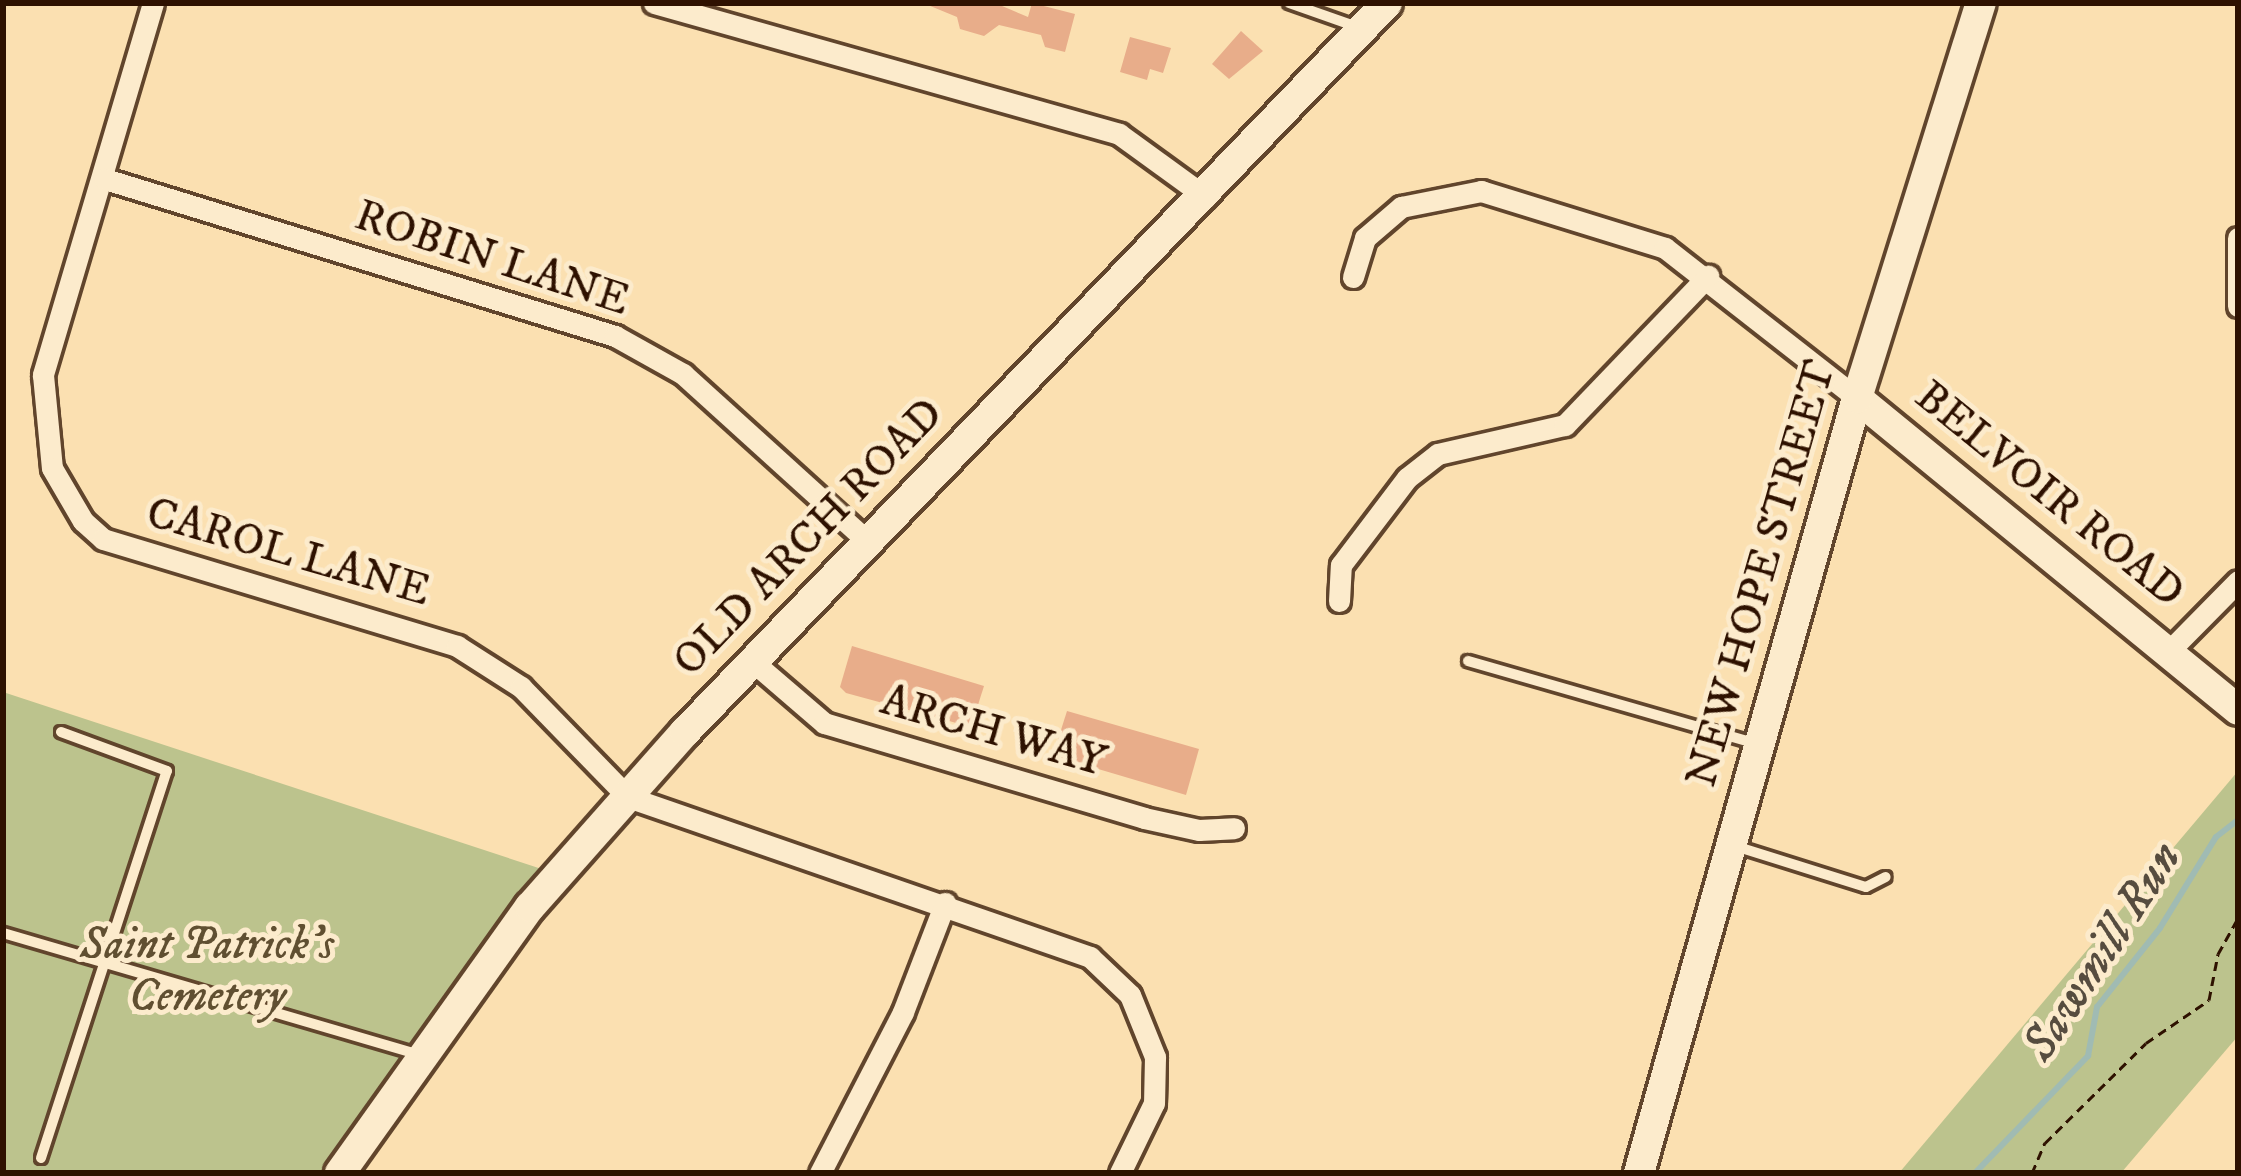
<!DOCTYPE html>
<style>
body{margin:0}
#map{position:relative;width:2241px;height:1176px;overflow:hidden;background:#fbe0b1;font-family:"IM FELL DW Pica",serif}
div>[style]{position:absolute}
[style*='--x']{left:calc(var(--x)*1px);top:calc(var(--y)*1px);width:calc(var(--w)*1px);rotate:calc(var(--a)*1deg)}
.green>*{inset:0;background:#bcc38d}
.stream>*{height:6px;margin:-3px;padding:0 3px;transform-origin:3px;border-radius:3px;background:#a0bbb3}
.building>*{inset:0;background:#e8ad8a}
.path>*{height:3px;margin-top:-1.5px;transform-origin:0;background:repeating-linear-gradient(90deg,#2e1100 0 9px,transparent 0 15px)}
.roads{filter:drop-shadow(3px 0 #61452c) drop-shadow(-3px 0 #61452c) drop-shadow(0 3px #61452c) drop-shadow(0 -3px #61452c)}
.lane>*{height:10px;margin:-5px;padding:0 5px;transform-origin:5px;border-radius:5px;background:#fcebcc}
.street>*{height:21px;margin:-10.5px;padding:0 10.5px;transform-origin:10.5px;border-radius:10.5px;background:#fcebcc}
.secondary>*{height:30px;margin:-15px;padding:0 15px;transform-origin:15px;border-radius:15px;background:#fcebcc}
span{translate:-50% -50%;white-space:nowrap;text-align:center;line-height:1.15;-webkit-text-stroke:10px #fcebcc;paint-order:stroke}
.street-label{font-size:45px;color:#2e1100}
.park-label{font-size:45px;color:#604f31;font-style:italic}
.water-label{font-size:48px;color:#564c3f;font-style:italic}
.frame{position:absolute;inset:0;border:6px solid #2e1100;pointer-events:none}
</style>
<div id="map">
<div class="green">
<i style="clip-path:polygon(3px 692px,560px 875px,340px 1173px,3px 1173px)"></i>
<i style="clip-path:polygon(2238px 771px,2238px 1036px,2121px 1173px,1899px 1173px)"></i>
</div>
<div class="stream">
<i style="--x:1975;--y:1173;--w:163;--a:-46"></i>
<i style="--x:2088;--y:1056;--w:50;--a:-79.6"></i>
<i style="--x:2097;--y:1007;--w:101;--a:-51.4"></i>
<i style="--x:2160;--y:928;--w:107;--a:-58.4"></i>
<i style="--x:2216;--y:837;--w:28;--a:-38"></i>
</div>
<div class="building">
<i style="clip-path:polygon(923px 3px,995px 3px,1028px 17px,1032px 3px,1075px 14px,1065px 52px,1045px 47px,1041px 35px,999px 25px,984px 36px,960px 29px,957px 17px)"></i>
<i style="clip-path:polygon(1241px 31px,1263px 51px,1229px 79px,1212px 64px)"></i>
<i style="clip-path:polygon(1130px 37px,1171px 48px,1163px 73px,1150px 69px,1147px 80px,1120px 72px)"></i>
<i style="clip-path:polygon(852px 646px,984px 686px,971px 727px,846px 693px,840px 687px)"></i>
<i style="clip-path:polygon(1067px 711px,1199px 749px,1186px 795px,1061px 758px,1054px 752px)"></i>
</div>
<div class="path">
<i style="--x:2032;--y:1173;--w:33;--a:-67"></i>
<i style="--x:2045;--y:1143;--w:142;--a:-44.7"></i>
<i style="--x:2146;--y:1043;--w:76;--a:-34.3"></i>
<i style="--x:2209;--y:1000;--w:47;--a:-78.9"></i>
<i style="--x:2218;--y:954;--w:41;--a:-60.9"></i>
</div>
<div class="roads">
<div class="lane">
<i style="--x:1289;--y:3;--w:75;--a:19.4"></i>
<i style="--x:1468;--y:661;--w:301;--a:16"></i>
<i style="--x:1735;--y:846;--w:137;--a:17.4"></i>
<i style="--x:1866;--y:887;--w:22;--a:-27"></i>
<i style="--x:3;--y:933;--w:434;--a:16.3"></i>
<i style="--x:41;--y:1158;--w:407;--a:-72"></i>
<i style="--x:167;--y:771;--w:113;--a:-159.8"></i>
</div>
<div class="street">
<i style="--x:153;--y:3;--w:388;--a:106.5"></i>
<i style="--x:43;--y:375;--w:93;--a:84.5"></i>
<i style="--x:52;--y:468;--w:61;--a:59.7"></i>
<i style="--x:83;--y:521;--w:27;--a:42"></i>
<i style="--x:103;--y:539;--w:370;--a:16.8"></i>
<i style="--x:457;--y:646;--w:76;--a:32.6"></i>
<i style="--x:521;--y:687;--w:153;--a:45.8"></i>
<i style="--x:628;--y:797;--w:489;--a:19.1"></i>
<i style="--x:1090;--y:957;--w:55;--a:43.5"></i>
<i style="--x:1130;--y:995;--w:67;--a:68"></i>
<i style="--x:1155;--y:1057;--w:46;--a:91.2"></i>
<i style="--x:1154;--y:1103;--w:78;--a:115.9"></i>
<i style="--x:654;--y:3;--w:483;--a:15.7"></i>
<i style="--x:1119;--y:134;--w:107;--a:35.9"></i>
<i style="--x:105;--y:179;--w:534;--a:17.11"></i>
<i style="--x:615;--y:336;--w:78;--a:29.2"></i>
<i style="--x:683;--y:374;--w:246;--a:42.2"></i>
<i style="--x:2238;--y:238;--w:68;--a:90"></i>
<i style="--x:1353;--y:277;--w:41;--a:-72.9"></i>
<i style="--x:1365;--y:238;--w:48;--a:-40.7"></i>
<i style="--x:1401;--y:207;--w:82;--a:-11.3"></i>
<i style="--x:1481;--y:191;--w:193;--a:17.2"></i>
<i style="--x:1665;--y:248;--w:244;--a:38"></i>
<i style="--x:1339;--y:601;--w:36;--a:-87"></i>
<i style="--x:1341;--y:565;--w:109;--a:-52.8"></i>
<i style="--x:1407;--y:478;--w:39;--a:-38"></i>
<i style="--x:1438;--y:454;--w:130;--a:-12.9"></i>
<i style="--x:1565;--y:425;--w:207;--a:-46.2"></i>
<i style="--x:2171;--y:649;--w:95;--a:-45.4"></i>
<i style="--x:752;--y:661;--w:95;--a:40.7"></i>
<i style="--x:824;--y:723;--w:334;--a:16.5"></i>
<i style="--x:1144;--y:818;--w:56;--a:12.3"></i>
<i style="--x:1199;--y:830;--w:35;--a:-3"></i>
<i style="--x:820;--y:1173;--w:181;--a:-62.7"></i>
<i style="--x:903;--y:1012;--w:117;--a:-68.9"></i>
</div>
<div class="secondary">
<i style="--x:1857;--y:398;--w:492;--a:39.3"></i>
<i style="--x:340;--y:1173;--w:327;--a:-54.5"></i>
<i style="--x:530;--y:907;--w:234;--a:-48.5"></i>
<i style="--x:685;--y:732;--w:1012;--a:-46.08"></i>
<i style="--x:1639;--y:1173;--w:805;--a:-74.29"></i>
<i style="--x:1857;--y:398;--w:414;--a:-72.6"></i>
</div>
</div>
<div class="street-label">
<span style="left:492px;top:259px;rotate:18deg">ROBIN LANE</span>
<span style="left:2049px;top:495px;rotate:39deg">BELVOIR ROAD</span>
<span style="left:809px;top:538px;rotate:-46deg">OLD ARCH ROAD</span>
<span style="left:288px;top:553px;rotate:16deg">CAROL LANE</span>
<span style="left:1762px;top:574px;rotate:-74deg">NEW HOPE STREET</span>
<span style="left:993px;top:732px;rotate:16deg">ARCH WAY</span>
</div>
<div class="park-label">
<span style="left:207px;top:972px">Saint Patrick's<br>Cemetery</span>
</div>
<div class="water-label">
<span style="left:2103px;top:952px;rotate:-57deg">Sawmill Run</span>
</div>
<div class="frame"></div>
</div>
